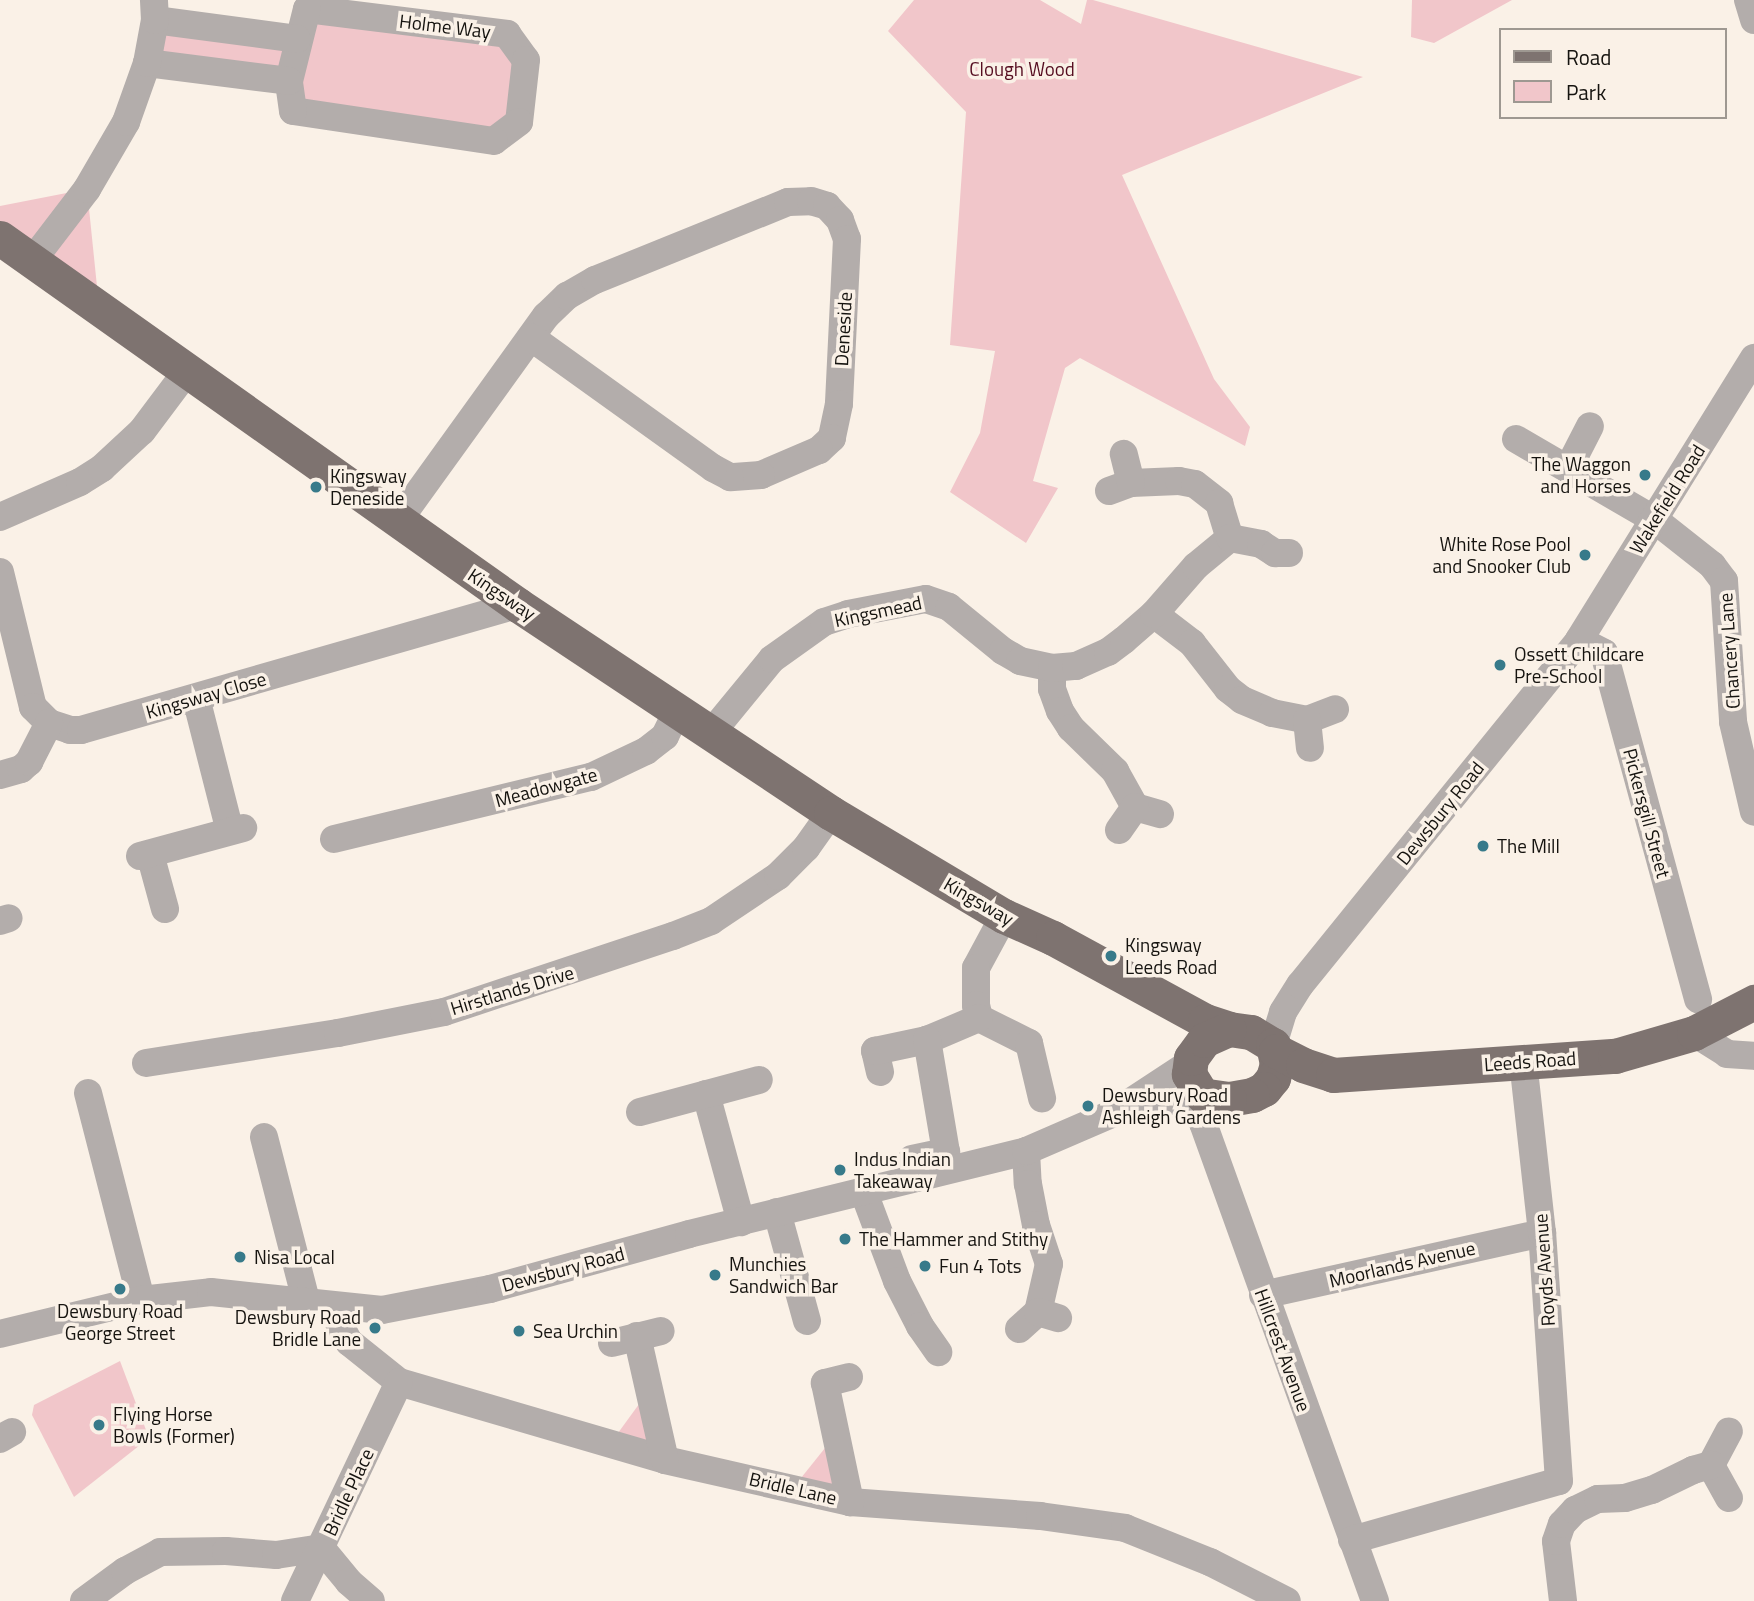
<!DOCTYPE html>
<style>
body{margin:0}
#map{position:relative;width:1754px;height:1601px;overflow:hidden;background:#faf1e7;font-family:"Titillium Web",sans-serif}
div>[style]{position:absolute}
[style*='--x']{left:calc(var(--x)*1px);top:calc(var(--y)*1px);width:calc(var(--w)*1px);rotate:calc(var(--a)*1deg)}
.green>*{inset:0;background:#f1c6ca}
.minor>*{height:28px;margin:-14px;padding:0 14px;transform-origin:14px;border-radius:14px;background:#b3adab}
.major>*{height:35px;margin:-17.5px;padding:0 17.5px;transform-origin:17.5px;border-radius:17.5px;background:#7e7370}
.dots>*{width:19px;height:19px;translate:-50% -50%;box-sizing:border-box;border:4px solid #faf1e7;border-radius:50%}
span{translate:-50% -50%;white-space:nowrap;text-align:center;line-height:1.15;-webkit-text-stroke:7px #faf1e7;paint-order:stroke}
.street-label{font-size:19px;color:#15130f}
.park-label{font-size:19px;color:#550d20}
.poi-label{font-size:19px;color:#15130f}
.right{translate:-100% -50%;text-align:right}
.left{translate:0 -50%;text-align:left}
.legend{position:absolute;left:1499px;top:28px;width:228px;height:91px;box-sizing:border-box;background:#faf1e7;border:2px solid #9e9891;margin:0;padding:9px 12px;list-style:none;font-size:21px;color:#15130f}
.legend li{display:flex;align-items:center;gap:14px;height:35px}
.legend b{width:35px;border:2px solid #9e9891}
</style>
<div id="map">
<div class="green">
<i style="clip-path:polygon(914px 0,1040px 0,1081px 24px,1087px 0,1093px 0,1363px 77px,1122px 175px,1214px 379px,1250px 427px,1245px 446px,1080px 358px,1065px 368px,1033px 481px,1058px 488px,1026px 543px,950px 492px,980px 433px,995px 351px,950px 345px,966px 112px,888px 31px)"></i>
<i style="clip-path:polygon(1412px 0,1512px 0,1434px 43px,1411px 37px)"></i>
<i style="clip-path:polygon(307px 9px,507px 34px,526px 60px,519px 122px,494px 141px,293px 111px,288px 81px,147px 63px,155px 20px,297px 39px)"></i>
<i style="clip-path:polygon(87px 189px,99px 306px,0 238px,0 206px)"></i>
<i style="clip-path:polygon(120px 1361px,149px 1438px,74px 1497px,32px 1415px,34px 1405px)"></i>
<i style="clip-path:polygon(650px 1389px,665px 1460px,610px 1444px)"></i>
<i style="clip-path:polygon(837px 1433px,850px 1502px,793px 1488px)"></i>
</div>
<div class="minor">
<i style="--x:1748;--y:0;--w:21;--a:73"></i>
<i style="--x:307;--y:9;--w:202;--a:7.1"></i>
<i style="--x:507;--y:34;--w:32;--a:54"></i>
<i style="--x:526;--y:60;--w:62;--a:96.4"></i>
<i style="--x:519;--y:122;--w:31;--a:143"></i>
<i style="--x:494;--y:141;--w:203;--a:-171.5"></i>
<i style="--x:293;--y:111;--w:30;--a:-98"></i>
<i style="--x:289;--y:81;--w:74;--a:-76"></i>
<i style="--x:155;--y:20;--w:143;--a:7.6"></i>
<i style="--x:147;--y:63;--w:143;--a:7.2"></i>
<i style="--x:32;--y:261;--w:91;--a:-52.6"></i>
<i style="--x:87;--y:189;--w:78;--a:-59.8"></i>
<i style="--x:126;--y:122;--w:63;--a:-70.4"></i>
<i style="--x:147;--y:63;--w:44;--a:-79.5"></i>
<i style="--x:155;--y:20;--w:20;--a:-93"></i>
<i style="--x:1516;--y:439;--w:161;--a:30.2"></i>
<i style="--x:1655;--y:520;--w:73;--a:38.3"></i>
<i style="--x:1712;--y:565;--w:20;--a:53"></i>
<i style="--x:1724;--y:581;--w:141;--a:86.3"></i>
<i style="--x:1733;--y:722;--w:92;--a:76.9"></i>
<i style="--x:1568;--y:469;--w:48;--a:-62.9"></i>
<i style="--x:1131;--y:483;--w:48;--a:-2.4"></i>
<i style="--x:1179;--y:481;--w:16;--a:11"></i>
<i style="--x:1195;--y:484;--w:31;--a:38"></i>
<i style="--x:1219;--y:503;--w:37;--a:73"></i>
<i style="--x:1109;--y:491;--w:23;--a:-20"></i>
<i style="--x:1131;--y:483;--w:30;--a:-104"></i>
<i style="--x:0;--y:517;--w:87;--a:-23.6"></i>
<i style="--x:80;--y:482;--w:26;--a:-32"></i>
<i style="--x:102;--y:468;--w:54;--a:-42.8"></i>
<i style="--x:142;--y:431;--w:75;--a:-53.1"></i>
<i style="--x:398;--y:521;--w:253;--a:-54.2"></i>
<i style="--x:546;--y:316;--w:29;--a:-44"></i>
<i style="--x:567;--y:296;--w:32;--a:-30"></i>
<i style="--x:595;--y:280;--w:208;--a:-22"></i>
<i style="--x:788;--y:202;--w:23;--a:-2"></i>
<i style="--x:811;--y:201;--w:17;--a:17"></i>
<i style="--x:827;--y:206;--w:19;--a:47"></i>
<i style="--x:840;--y:220;--w:20;--a:70"></i>
<i style="--x:847;--y:239;--w:165;--a:92.8"></i>
<i style="--x:839;--y:404;--w:35;--a:102"></i>
<i style="--x:832;--y:438;--w:18;--a:137"></i>
<i style="--x:819;--y:450;--w:63;--a:156.7"></i>
<i style="--x:761;--y:475;--w:31;--a:176"></i>
<i style="--x:730;--y:477;--w:19;--a:-152"></i>
<i style="--x:713;--y:468;--w:224;--a:-144.3"></i>
<i style="--x:0;--y:572;--w:139;--a:76.3"></i>
<i style="--x:33;--y:707;--w:23;--a:45"></i>
<i style="--x:49;--y:723;--w:22;--a:18"></i>
<i style="--x:70;--y:730;--w:11;--a:0"></i>
<i style="--x:81;--y:730;--w:455;--a:-16"></i>
<i style="--x:1154;--y:614;--w:48;--a:37.3"></i>
<i style="--x:1192;--y:643;--w:58;--a:52"></i>
<i style="--x:1228;--y:689;--w:18;--a:38"></i>
<i style="--x:1242;--y:700;--w:33;--a:23"></i>
<i style="--x:1272;--y:713;--w:36;--a:11"></i>
<i style="--x:1307;--y:720;--w:30;--a:-21"></i>
<i style="--x:1579;--y:640;--w:28;--a:27"></i>
<i style="--x:1604;--y:653;--w:359;--a:74.8"></i>
<i style="--x:1052;--y:668;--w:21;--a:90"></i>
<i style="--x:1052;--y:689;--w:23;--a:70"></i>
<i style="--x:1060;--y:711;--w:20;--a:57"></i>
<i style="--x:1071;--y:728;--w:62;--a:44.3"></i>
<i style="--x:1115;--y:771;--w:41;--a:60.9"></i>
<i style="--x:1135;--y:807;--w:26;--a:16"></i>
<i style="--x:196;--y:698;--w:137;--a:75.7"></i>
<i style="--x:1307;--y:720;--w:28;--a:84"></i>
<i style="--x:712;--y:732;--w:94;--a:-50.6"></i>
<i style="--x:772;--y:659;--w:64;--a:-35.4"></i>
<i style="--x:824;--y:622;--w:25;--a:-18"></i>
<i style="--x:848;--y:614;--w:79;--a:-10.9"></i>
<i style="--x:926;--y:599;--w:24;--a:19"></i>
<i style="--x:949;--y:607;--w:70;--a:39.2"></i>
<i style="--x:1003;--y:651;--w:20;--a:30"></i>
<i style="--x:1020;--y:661;--w:33;--a:12"></i>
<i style="--x:1052;--y:668;--w:24;--a:-5"></i>
<i style="--x:1076;--y:666;--w:35;--a:-24"></i>
<i style="--x:1108;--y:652;--w:20;--a:-37"></i>
<i style="--x:1124;--y:640;--w:40;--a:-41"></i>
<i style="--x:1154;--y:614;--w:64;--a:-48.8"></i>
<i style="--x:1196;--y:566;--w:44;--a:-39.5"></i>
<i style="--x:1230;--y:538;--w:32;--a:11"></i>
<i style="--x:1261;--y:544;--w:17;--a:33"></i>
<i style="--x:1275;--y:553;--w:14;--a:0"></i>
<i style="--x:0;--y:775;--w:22;--a:-16"></i>
<i style="--x:21;--y:769;--w:11;--a:-41"></i>
<i style="--x:29;--y:762;--w:44;--a:-62.9"></i>
<i style="--x:1119;--y:830;--w:28;--a:-55"></i>
<i style="--x:334;--y:839;--w:264;--a:-13.6"></i>
<i style="--x:591;--y:777;--w:61;--a:-25.3"></i>
<i style="--x:646;--y:751;--w:24;--a:-38"></i>
<i style="--x:665;--y:736;--w:28;--a:-64"></i>
<i style="--x:150;--y:854;--w:57;--a:74.7"></i>
<i style="--x:140;--y:856;--w:107;--a:-15.2"></i>
<i style="--x:1004;--y:916;--w:59;--a:118.3"></i>
<i style="--x:976;--y:968;--w:37;--a:90"></i>
<i style="--x:976;--y:1005;--w:13;--a:77"></i>
<i style="--x:979;--y:1018;--w:56;--a:26.6"></i>
<i style="--x:1029;--y:1043;--w:57;--a:76.7"></i>
<i style="--x:0;--y:921;--w:9;--a:-18"></i>
<i style="--x:1694;--y:1033;--w:39;--a:32"></i>
<i style="--x:1727;--y:1054;--w:27;--a:4"></i>
<i style="--x:1273;--y:1045;--w:34;--a:-73"></i>
<i style="--x:1283;--y:1012;--w:32;--a:-58"></i>
<i style="--x:1300;--y:985;--w:444;--a:-51"></i>
<i style="--x:1579;--y:640;--w:332;--a:-58.2"></i>
<i style="--x:146;--y:1063;--w:194;--a:-8.9"></i>
<i style="--x:338;--y:1033;--w:108;--a:-11.2"></i>
<i style="--x:444;--y:1012;--w:241;--a:-18.4"></i>
<i style="--x:673;--y:936;--w:41;--a:-21.5"></i>
<i style="--x:711;--y:921;--w:81;--a:-33.9"></i>
<i style="--x:778;--y:876;--w:40;--a:-45"></i>
<i style="--x:806;--y:848;--w:43;--a:-54.5"></i>
<i style="--x:880;--y:1072;--w:22;--a:-103"></i>
<i style="--x:875;--y:1051;--w:53;--a:-11.9"></i>
<i style="--x:927;--y:1040;--w:56;--a:-22.9"></i>
<i style="--x:88;--y:1093;--w:214;--a:75.6"></i>
<i style="--x:706;--y:1094;--w:133;--a:74.7"></i>
<i style="--x:1202;--y:1095;--w:28;--a:88"></i>
<i style="--x:1203;--y:1123;--w:508;--a:70.21"></i>
<i style="--x:1131;--y:1110;--w:71;--a:-13.1"></i>
<i style="--x:640;--y:1112;--w:123;--a:-15.1"></i>
<i style="--x:264;--y:1137;--w:172;--a:75.6"></i>
<i style="--x:1026;--y:1151;--w:33;--a:87"></i>
<i style="--x:1028;--y:1184;--w:42;--a:79"></i>
<i style="--x:1036;--y:1225;--w:41;--a:71.6"></i>
<i style="--x:1049;--y:1264;--w:49;--a:102.9"></i>
<i style="--x:912;--y:1159;--w:35;--a:-12"></i>
<i style="--x:946;--y:1152;--w:114;--a:-99.6"></i>
<i style="--x:863;--y:1190;--w:97;--a:69.5"></i>
<i style="--x:897;--y:1281;--w:51;--a:62.9"></i>
<i style="--x:920;--y:1326;--w:32;--a:55"></i>
<i style="--x:777;--y:1212;--w:113;--a:74.6"></i>
<i style="--x:1263;--y:1295;--w:286;--a:-12.5"></i>
<i style="--x:330;--y:1306;--w:41;--a:62.2"></i>
<i style="--x:349;--y:1342;--w:64;--a:38.7"></i>
<i style="--x:399;--y:1382;--w:277;--a:16.3"></i>
<i style="--x:665;--y:1460;--w:190;--a:12.8"></i>
<i style="--x:850;--y:1502;--w:191;--a:4.2"></i>
<i style="--x:1040;--y:1516;--w:86;--a:8"></i>
<i style="--x:1125;--y:1528;--w:92;--a:21.8"></i>
<i style="--x:1210;--y:1562;--w:86;--a:26.9"></i>
<i style="--x:1019;--y:1329;--w:25;--a:-42"></i>
<i style="--x:1038;--y:1312;--w:21;--a:17"></i>
<i style="--x:0;--y:1334;--w:145;--a:-13.6"></i>
<i style="--x:141;--y:1300;--w:70;--a:-6.5"></i>
<i style="--x:211;--y:1292;--w:172;--a:6"></i>
<i style="--x:382;--y:1310;--w:110;--a:-11"></i>
<i style="--x:490;--y:1289;--w:206;--a:-15.4"></i>
<i style="--x:689;--y:1234;--w:347;--a:-13.8"></i>
<i style="--x:1026;--y:1151;--w:96;--a:-23.4"></i>
<i style="--x:1114;--y:1113;--w:91;--a:-33.3"></i>
<i style="--x:637;--y:1336;--w:127;--a:77.3"></i>
<i style="--x:612;--y:1343;--w:50;--a:-13.8"></i>
<i style="--x:849;--y:1377;--w:25;--a:166"></i>
<i style="--x:825;--y:1383;--w:122;--a:78.1"></i>
<i style="--x:0;--y:1439;--w:14;--a:-30"></i>
<i style="--x:1729;--y:1498;--w:38;--a:-119"></i>
<i style="--x:1711;--y:1465;--w:38;--a:-62"></i>
<i style="--x:1352;--y:1540;--w:215;--a:-15.9"></i>
<i style="--x:1559;--y:1481;--w:249;--a:-93.9"></i>
<i style="--x:1542;--y:1233;--w:174;--a:-96.3"></i>
<i style="--x:84;--y:1601;--w:51;--a:-36.2"></i>
<i style="--x:125;--y:1571;--w:40;--a:-28"></i>
<i style="--x:160;--y:1552;--w:66;--a:-0.9"></i>
<i style="--x:226;--y:1551;--w:50;--a:4.6"></i>
<i style="--x:276;--y:1555;--w:46;--a:-8.8"></i>
<i style="--x:321;--y:1548;--w:44;--a:50.5"></i>
<i style="--x:349;--y:1582;--w:29;--a:41"></i>
<i style="--x:295;--y:1601;--w:242;--a:-64.6"></i>
<i style="--x:1563;--y:1601;--w:60;--a:-96.7"></i>
<i style="--x:1556;--y:1541;--w:18;--a:-71"></i>
<i style="--x:1562;--y:1524;--w:19;--a:-47"></i>
<i style="--x:1575;--y:1510;--w:25;--a:-26"></i>
<i style="--x:1598;--y:1499;--w:27;--a:-2"></i>
<i style="--x:1625;--y:1498;--w:28;--a:-17"></i>
<i style="--x:1652;--y:1490;--w:46;--a:-26"></i>
<i style="--x:1693;--y:1470;--w:19;--a:-16"></i>
</div>
<div class="major">
<i style="--x:0;--y:238;--w:635;--a:35.32"></i>
<i style="--x:518;--y:605;--w:376;--a:33.6"></i>
<i style="--x:831;--y:813;--w:201;--a:30.8"></i>
<i style="--x:1004;--y:916;--w:54;--a:24.2"></i>
<i style="--x:1053;--y:938;--w:173;--a:28.6"></i>
<i style="--x:1205;--y:1021;--w:25;--a:18"></i>
<i style="--x:1229;--y:1029;--w:22;--a:8"></i>
<i style="--x:1251;--y:1032;--w:26;--a:31"></i>
<i style="--x:1273;--y:1045;--w:19;--a:78"></i>
<i style="--x:1277;--y:1064;--w:15;--a:106"></i>
<i style="--x:1273;--y:1078;--w:14;--a:129"></i>
<i style="--x:1264;--y:1089;--w:13;--a:153"></i>
<i style="--x:1252;--y:1095;--w:23;--a:170"></i>
<i style="--x:1229;--y:1099;--w:27;--a:-172"></i>
<i style="--x:1202;--y:1095;--w:25;--a:-122"></i>
<i style="--x:1189;--y:1074;--w:16;--a:-83"></i>
<i style="--x:1191;--y:1058;--w:22;--a:-54"></i>
<i style="--x:1204;--y:1040;--w:27;--a:-24"></i>
<i style="--x:1276;--y:1051;--w:30;--a:27"></i>
<i style="--x:1303;--y:1065;--w:32;--a:18"></i>
<i style="--x:1333;--y:1075;--w:283;--a:-3.9"></i>
<i style="--x:1615;--y:1056;--w:82;--a:-16.2"></i>
<i style="--x:1694;--y:1033;--w:68;--a:-27.3"></i>
</div>
<div class="dots">
<i style="left:1645px;top:475px;background:#377a8a"></i>
<i style="left:316px;top:487px;background:#377a8a"></i>
<i style="left:1585px;top:555px;background:#377a8a"></i>
<i style="left:1500px;top:665px;background:#377a8a"></i>
<i style="left:1483px;top:846px;background:#377a8a"></i>
<i style="left:1111px;top:956px;background:#377a8a"></i>
<i style="left:1088px;top:1106px;background:#377a8a"></i>
<i style="left:840px;top:1170px;background:#377a8a"></i>
<i style="left:845px;top:1239px;background:#377a8a"></i>
<i style="left:240px;top:1257px;background:#377a8a"></i>
<i style="left:925px;top:1266px;background:#377a8a"></i>
<i style="left:715px;top:1275px;background:#377a8a"></i>
<i style="left:120px;top:1289px;background:#377a8a"></i>
<i style="left:375px;top:1328px;background:#377a8a"></i>
<i style="left:519px;top:1331px;background:#377a8a"></i>
<i style="left:99px;top:1425px;background:#377a8a"></i>
</div>
<div class="street-label">
<span style="left:445px;top:26px;rotate:7deg">Holme Way</span>
<span style="left:843px;top:329px;rotate:-87deg">Deneside</span>
<span style="left:1667px;top:499px;rotate:-58deg">Wakefield Road</span>
<span style="left:502px;top:594px;rotate:34deg">Kingsway</span>
<span style="left:878px;top:611px;rotate:-12deg">Kingsmead</span>
<span style="left:1729px;top:651px;rotate:-94deg">Chancery Lane</span>
<span style="left:206px;top:695px;rotate:-16deg">Kingsway Close</span>
<span style="left:546px;top:787px;rotate:-15deg">Meadowgate</span>
<span style="left:1440px;top:813px;rotate:-51deg">Dewsbury Road</span>
<span style="left:1647px;top:813px;rotate:75deg">Pickersgill Street</span>
<span style="left:979px;top:901px;rotate:30deg">Kingsway</span>
<span style="left:512px;top:990px;rotate:-17deg">Hirstlands Drive</span>
<span style="left:1530px;top:1061px;rotate:-4deg">Leeds Road</span>
<span style="left:1402px;top:1264px;rotate:-13deg">Moorlands Avenue</span>
<span style="left:563px;top:1269px;rotate:-15deg">Dewsbury Road</span>
<span style="left:1544px;top:1270px;rotate:-94deg">Royds Avenue</span>
<span style="left:1283px;top:1350px;rotate:70deg">Hillcrest Avenue</span>
<span style="left:793px;top:1488px;rotate:13deg">Bridle Lane</span>
<span style="left:348px;top:1492px;rotate:-65deg">Bridle Place</span>
</div>
<div class="park-label">
<span style="left:1022px;top:69px">Clough Wood</span>
</div>
<div class="poi-label">
<span class="right" style="left:1631px;top:475px">The Waggon<br>and Horses</span>
<span class="left" style="left:330px;top:487px">Kingsway<br>Deneside</span>
<span class="right" style="left:1571px;top:555px">White Rose Pool<br>and Snooker Club</span>
<span class="left" style="left:1514px;top:665px">Ossett Childcare<br>Pre-School</span>
<span class="left" style="left:1497px;top:846px">The Mill</span>
<span class="left" style="left:1125px;top:956px">Kingsway<br>Leeds Road</span>
<span class="left" style="left:1102px;top:1106px">Dewsbury Road<br>Ashleigh Gardens</span>
<span class="left" style="left:854px;top:1170px">Indus Indian<br>Takeaway</span>
<span class="left" style="left:859px;top:1239px">The Hammer and Stithy</span>
<span class="left" style="left:254px;top:1257px">Nisa Local</span>
<span class="left" style="left:729px;top:1275px">Munchies<br>Sandwich Bar</span>
<span class="left" style="left:939px;top:1266px">Fun 4 Tots</span>
<span style="left:120px;top:1322px">Dewsbury Road<br>George Street</span>
<span class="right" style="left:361px;top:1328px">Dewsbury Road<br>Bridle Lane</span>
<span class="left" style="left:533px;top:1331px">Sea Urchin</span>
<span class="left" style="left:113px;top:1425px">Flying Horse<br>Bowls (Former)</span>
</div>
<ul class="legend">
<li><b style="height:9px;background:#7e7370"></b>Road</li>
<li><b style="height:19px;background:#f1c6ca"></b>Park</li>
</ul>
</div>
